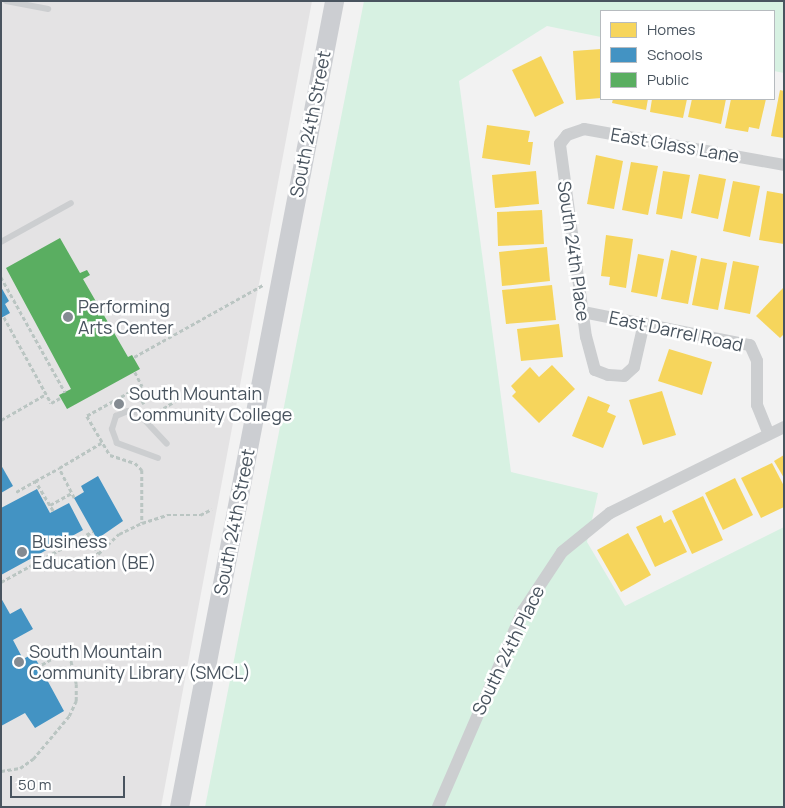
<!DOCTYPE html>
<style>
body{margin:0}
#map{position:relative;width:785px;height:808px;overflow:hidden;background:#f2f2f2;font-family:Manrope,sans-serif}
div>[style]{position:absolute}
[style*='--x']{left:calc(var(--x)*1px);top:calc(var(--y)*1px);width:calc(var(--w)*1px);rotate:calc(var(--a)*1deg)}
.education>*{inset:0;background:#e4e3e4}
.green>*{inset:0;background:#d7f1e2}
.homes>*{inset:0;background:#f6d55c}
.schools>*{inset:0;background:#4393c3}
.public>*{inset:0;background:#5aae61}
.path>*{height:2.5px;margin-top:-1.25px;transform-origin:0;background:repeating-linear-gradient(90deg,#bac5c2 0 4px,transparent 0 6.5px)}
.service>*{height:6px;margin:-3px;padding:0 3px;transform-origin:3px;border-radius:3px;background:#ccced0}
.minor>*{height:12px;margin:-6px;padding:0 6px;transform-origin:6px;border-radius:6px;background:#ccced0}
.secondary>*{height:19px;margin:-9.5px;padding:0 9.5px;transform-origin:9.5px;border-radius:9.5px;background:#ccced2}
.dots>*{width:14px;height:14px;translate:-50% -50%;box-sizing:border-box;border:2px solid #fff;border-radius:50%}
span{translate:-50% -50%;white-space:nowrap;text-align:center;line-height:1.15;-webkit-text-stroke:5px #fff;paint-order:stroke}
.street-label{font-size:18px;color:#49545f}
.poi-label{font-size:18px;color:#49545f}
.left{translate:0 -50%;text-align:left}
.frame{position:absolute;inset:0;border:2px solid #49545f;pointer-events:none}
.legend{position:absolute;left:600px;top:10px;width:175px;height:90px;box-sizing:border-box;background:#fff;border:1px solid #b6bbbf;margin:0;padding:6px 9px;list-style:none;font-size:15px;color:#49545f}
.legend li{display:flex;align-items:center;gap:10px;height:25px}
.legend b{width:25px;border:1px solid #b6bbbf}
.scale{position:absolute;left:10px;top:776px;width:115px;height:22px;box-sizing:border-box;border:2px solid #49545f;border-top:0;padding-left:6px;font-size:15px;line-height:18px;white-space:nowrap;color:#49545f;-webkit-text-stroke:4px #fff;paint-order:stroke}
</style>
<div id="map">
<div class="education">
<i style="clip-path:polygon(1px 1px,312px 1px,161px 807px,1px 807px)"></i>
</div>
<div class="green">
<i style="clip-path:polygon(364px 1px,784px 1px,784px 73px,774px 71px,774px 11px,601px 11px,601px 37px,547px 26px,459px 81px,511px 472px,598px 493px,587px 542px,625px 606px,784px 527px,784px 807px,205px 807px)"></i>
</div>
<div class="homes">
<i style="clip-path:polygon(601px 49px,601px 98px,576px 100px,573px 51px)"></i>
<i style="clip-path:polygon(541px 56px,564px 103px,535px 117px,512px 70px)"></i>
<i style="clip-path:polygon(780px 90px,784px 91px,784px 138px,771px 136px)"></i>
<i style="clip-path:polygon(613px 99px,648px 99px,646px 110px,612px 103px)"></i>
<i style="clip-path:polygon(652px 99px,687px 99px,683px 118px,650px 112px)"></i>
<i style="clip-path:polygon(692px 99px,726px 99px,721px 124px,688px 117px)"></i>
<i style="clip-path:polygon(731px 99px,766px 99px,759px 129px,749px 127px,748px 132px,725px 128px)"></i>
<i style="clip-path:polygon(487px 125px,530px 131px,528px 142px,533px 142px,530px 165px,482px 158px)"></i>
<i style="clip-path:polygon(596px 155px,623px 161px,614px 209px,587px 204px)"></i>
<i style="clip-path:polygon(631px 162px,658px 166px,648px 215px,622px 210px)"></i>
<i style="clip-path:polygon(536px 171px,539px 204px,495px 208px,492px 175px)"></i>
<i style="clip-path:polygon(663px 171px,690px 175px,682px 219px,656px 214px)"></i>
<i style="clip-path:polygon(699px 174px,726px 179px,718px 219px,691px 213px)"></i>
<i style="clip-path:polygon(733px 181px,760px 186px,750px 237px,723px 231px)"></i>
<i style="clip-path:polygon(767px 191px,784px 194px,784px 244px,759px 240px)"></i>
<i style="clip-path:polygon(542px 210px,544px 244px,498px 246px,497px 212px)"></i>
<i style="clip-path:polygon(606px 235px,633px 239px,626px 288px,609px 285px,610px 277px,601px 276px)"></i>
<i style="clip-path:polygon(547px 247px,550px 281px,502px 286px,499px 252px)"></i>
<i style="clip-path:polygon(671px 250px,697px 256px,688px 304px,661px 299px)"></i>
<i style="clip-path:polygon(638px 254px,664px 259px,657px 297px,631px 292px)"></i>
<i style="clip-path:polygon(701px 258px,727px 263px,718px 310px,692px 305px)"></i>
<i style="clip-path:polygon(733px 261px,759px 266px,750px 314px,724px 309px)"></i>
<i style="clip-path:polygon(552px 285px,556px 320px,506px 324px,502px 290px)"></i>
<i style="clip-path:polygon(784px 287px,784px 334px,780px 338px,756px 316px)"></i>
<i style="clip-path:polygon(559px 324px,563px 357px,521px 361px,517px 329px)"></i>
<i style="clip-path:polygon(669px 349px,712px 362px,702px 395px,658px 381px)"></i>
<i style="clip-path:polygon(552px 365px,575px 389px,539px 423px,512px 396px,516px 392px,511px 386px,530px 367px,539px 377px)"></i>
<i style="clip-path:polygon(662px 391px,676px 435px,643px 445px,629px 400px)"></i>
<i style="clip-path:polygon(588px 396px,610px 405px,607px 412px,616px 416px,603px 448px,572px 436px)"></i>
<i style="clip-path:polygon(784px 455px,784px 478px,774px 461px)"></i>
<i style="clip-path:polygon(772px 463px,784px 486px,784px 507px,761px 518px,741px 478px)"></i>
<i style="clip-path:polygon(735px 478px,753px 515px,723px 530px,705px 493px)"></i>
<i style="clip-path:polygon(703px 496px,723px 540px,692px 554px,672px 511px)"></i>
<i style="clip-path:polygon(661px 515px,664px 523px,671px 519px,687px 552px,655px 567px,636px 527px)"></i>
<i style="clip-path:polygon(628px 533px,651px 575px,621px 592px,597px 550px)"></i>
</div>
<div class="schools">
<i style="clip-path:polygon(1px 287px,9px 301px,5px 304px,10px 313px,1px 318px)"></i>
<i style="clip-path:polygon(1px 465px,13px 486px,1px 493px)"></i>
<i style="clip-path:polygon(98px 476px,123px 521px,97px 539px,74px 498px,84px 492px,81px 486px)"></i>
<i style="clip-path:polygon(37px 489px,50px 513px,69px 503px,83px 530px,1px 575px,1px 508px)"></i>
<i style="clip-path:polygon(1px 598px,10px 614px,21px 608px,33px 629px,13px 640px,23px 659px,33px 654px,64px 711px,35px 728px,25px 713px,1px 726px)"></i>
</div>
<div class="public">
<i style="clip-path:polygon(60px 238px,80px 273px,87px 270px,90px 275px,83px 279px,128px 357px,132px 355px,140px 369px,67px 409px,59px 395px,71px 389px,6px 268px)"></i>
</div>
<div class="path">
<i style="--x:1;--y:277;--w:132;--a:60.9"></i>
<i style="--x:4;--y:317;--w:98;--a:61.3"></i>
<i style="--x:51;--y:403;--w:10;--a:-29"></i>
<i style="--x:134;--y:357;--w:148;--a:-29.2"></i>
<i style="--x:135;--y:372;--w:16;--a:63"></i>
<i style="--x:142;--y:386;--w:7;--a:153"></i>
<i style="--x:136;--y:389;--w:17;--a:62"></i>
<i style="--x:136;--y:389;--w:56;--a:151.1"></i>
<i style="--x:87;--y:416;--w:45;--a:59.5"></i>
<i style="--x:110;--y:455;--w:26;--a:18"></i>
<i style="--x:135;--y:463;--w:10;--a:45"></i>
<i style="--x:142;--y:470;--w:53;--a:90"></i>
<i style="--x:142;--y:523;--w:26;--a:-18"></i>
<i style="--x:167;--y:515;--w:33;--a:0"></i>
<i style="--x:200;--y:515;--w:13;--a:-27"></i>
<i style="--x:152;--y:415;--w:31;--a:-31"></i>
<i style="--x:1;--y:420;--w:52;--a:-30"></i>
<i style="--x:16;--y:492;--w:22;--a:-30"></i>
<i style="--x:74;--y:498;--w:34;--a:-117"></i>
<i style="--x:59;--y:468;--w:49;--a:-30.8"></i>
<i style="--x:50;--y:505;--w:25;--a:-29"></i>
<i style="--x:53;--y:511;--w:35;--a:-121"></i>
<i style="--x:35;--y:481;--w:27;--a:-28"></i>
<i style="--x:88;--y:535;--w:21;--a:62"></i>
<i style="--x:98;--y:554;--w:29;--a:-44"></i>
<i style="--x:119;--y:534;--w:25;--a:-26"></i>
<i style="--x:1;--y:582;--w:105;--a:-29"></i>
<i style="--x:1;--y:771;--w:19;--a:-9"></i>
<i style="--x:20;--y:768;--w:16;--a:-35"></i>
<i style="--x:33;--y:759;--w:56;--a:-50.1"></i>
<i style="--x:69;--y:716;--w:17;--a:-65"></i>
<i style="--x:76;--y:701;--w:17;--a:-90"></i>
<i style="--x:76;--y:684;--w:35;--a:-103"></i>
<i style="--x:68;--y:650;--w:32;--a:150"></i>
</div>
<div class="service">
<i style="--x:6;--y:1;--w:43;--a:10.8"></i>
<i style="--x:1;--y:242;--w:80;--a:-29.1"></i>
<i style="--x:158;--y:458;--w:44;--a:-159.9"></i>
<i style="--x:117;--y:443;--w:15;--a:-110"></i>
<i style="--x:112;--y:429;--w:14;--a:-73"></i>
<i style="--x:116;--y:416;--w:13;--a:-23"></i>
<i style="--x:128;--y:411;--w:10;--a:11"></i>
<i style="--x:138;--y:413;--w:42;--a:46.9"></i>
</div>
<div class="minor">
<i style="--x:583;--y:312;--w:170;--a:11.2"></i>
<i style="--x:750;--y:345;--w:17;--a:66"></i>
<i style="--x:757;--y:361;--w:44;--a:90"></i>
<i style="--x:757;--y:405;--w:31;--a:68"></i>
<i style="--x:644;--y:323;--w:45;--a:102.8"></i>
<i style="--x:634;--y:367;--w:13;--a:138"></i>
<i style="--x:624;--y:376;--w:16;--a:-176"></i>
<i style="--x:608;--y:375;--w:14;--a:-159"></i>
<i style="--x:595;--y:370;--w:34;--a:-105"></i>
<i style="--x:586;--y:337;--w:195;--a:-97.7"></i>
<i style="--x:560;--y:144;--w:11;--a:-52"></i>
<i style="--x:567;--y:135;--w:18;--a:-19"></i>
<i style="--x:584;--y:129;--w:203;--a:10.2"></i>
<i style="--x:438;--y:807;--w:214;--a:-66.6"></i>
<i style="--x:523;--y:611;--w:71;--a:-56.5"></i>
<i style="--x:562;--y:552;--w:62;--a:-39.1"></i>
<i style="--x:610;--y:513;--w:194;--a:-26.3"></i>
</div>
<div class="secondary">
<i style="--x:179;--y:807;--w:821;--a:-79.11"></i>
</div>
<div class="dots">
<i style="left:68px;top:317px;background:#848b92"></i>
<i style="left:119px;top:404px;background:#848b92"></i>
<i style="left:22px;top:552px;background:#848b92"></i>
<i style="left:19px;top:662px;background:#848b92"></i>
</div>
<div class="street-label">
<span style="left:310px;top:124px;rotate:-79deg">South 24th Street</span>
<span style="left:675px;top:145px;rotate:10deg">East Glass Lane</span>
<span style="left:574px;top:251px;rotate:82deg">South 24th Place</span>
<span style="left:676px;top:331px;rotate:12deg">East Darrel Road</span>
<span style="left:234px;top:522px;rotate:-79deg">South 24th Street</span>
<span style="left:508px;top:650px;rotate:-64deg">South 24th Place</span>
</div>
<div class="poi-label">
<span class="left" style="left:78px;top:317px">Performing<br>Arts Center</span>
<span class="left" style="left:129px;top:404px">South Mountain<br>Community College</span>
<span class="left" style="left:32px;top:552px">Business<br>Education (BE)</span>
<span class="left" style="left:29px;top:662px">South Mountain<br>Community Library (SMCL)</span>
</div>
<div class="frame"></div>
<ul class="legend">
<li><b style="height:14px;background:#f6d55c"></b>Homes</li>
<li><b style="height:14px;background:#4393c3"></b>Schools</li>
<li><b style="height:14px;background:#5aae61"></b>Public</li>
</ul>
<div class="scale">50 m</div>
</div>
